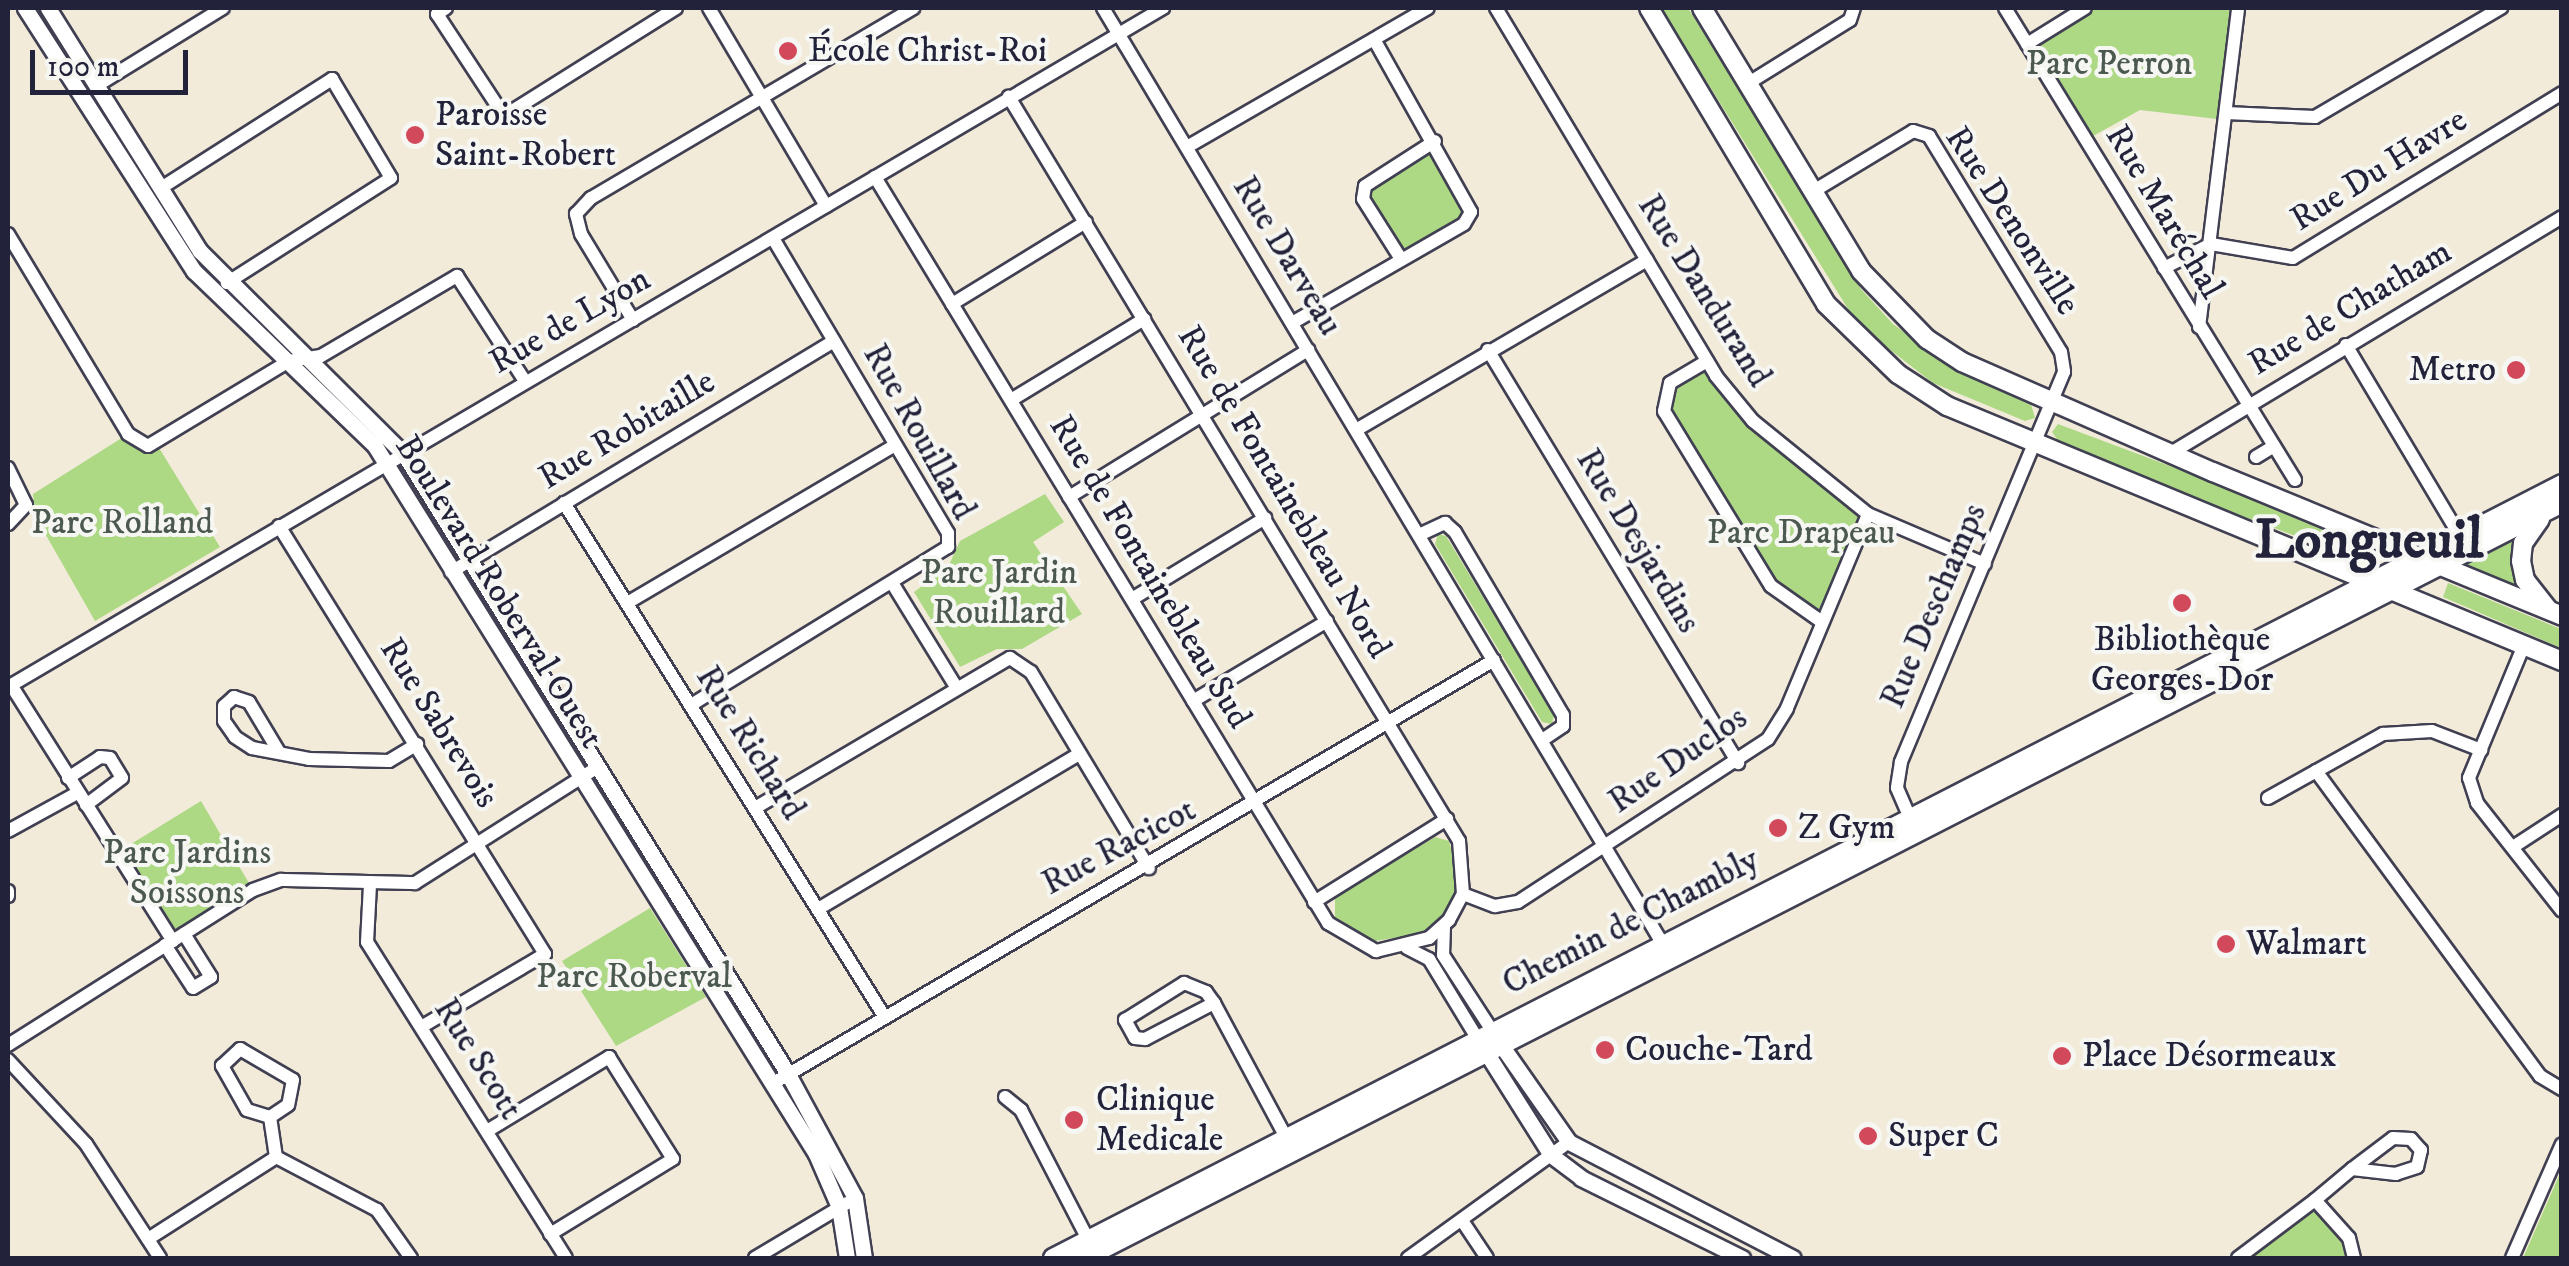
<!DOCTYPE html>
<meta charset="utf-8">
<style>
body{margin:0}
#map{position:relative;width:2569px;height:1266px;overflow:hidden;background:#f3ebd9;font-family:"IM FELL DW Pica",serif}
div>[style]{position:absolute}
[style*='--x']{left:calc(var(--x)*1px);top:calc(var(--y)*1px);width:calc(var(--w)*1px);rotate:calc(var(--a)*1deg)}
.green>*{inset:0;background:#add985}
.roads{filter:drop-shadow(2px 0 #414053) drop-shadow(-2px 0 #414053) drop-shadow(0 2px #414053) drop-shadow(0 -2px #414053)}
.minor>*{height:12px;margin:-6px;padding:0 6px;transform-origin:6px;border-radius:6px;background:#fff}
.tertiary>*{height:15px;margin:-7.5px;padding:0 7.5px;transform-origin:7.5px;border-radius:7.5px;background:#fff}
.secondary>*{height:18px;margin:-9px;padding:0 9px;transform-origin:9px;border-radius:9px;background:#fff}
.dots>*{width:28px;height:28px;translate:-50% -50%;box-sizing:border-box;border:5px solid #f6f6f2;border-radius:50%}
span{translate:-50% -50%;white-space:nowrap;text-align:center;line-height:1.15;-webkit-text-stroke:8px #f6f6f2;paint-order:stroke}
.poi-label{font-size:35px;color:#22223b}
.left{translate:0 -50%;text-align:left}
.right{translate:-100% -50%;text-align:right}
.park-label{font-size:35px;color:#4c5951}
.street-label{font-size:35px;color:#22223b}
.town-label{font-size:55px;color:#22223b;font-weight:700}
.frame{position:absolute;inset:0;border:10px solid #22223b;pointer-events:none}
.scale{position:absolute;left:30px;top:50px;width:158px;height:45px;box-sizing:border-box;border:5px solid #22223b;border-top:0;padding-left:12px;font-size:30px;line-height:35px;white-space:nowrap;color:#22223b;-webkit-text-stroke:8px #f6f6f2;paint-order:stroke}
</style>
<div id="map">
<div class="green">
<i style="clip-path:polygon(1661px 8px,1688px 8px,1861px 289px,1893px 324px,1957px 370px,2030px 401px,2035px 418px,2025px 421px,1933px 383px,1858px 325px)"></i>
<i style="clip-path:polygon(2085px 8px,2238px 8px,2225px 120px,2140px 110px,2086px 140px,2027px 44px)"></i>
<i style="clip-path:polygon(1435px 141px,1471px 212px,1401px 259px,1363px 199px,1365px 186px)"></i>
<i style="clip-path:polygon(1707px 361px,1753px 421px,1868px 514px,1822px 622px,1790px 605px,1664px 411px,1670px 383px)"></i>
<i style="clip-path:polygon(2058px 424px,2234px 490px,2375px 549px,2381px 559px,2370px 564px,2183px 494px,2059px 442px,2052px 432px)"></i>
<i style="clip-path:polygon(128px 434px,156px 443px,220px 547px,95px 621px,35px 516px,33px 494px)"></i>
<i style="clip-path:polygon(1045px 494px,1064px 522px,1033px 542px,1082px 614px,1022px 649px,997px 649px,960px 667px,914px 592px,948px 567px,960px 541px)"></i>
<i style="clip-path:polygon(2525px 528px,2520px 587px,2466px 566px,2466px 561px)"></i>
<i style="clip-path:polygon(1438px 534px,1446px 536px,1554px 715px,1552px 724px,1542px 722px,1435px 544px)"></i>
<i style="clip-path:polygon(2448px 583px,2561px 629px,2561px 648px,2443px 597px)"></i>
<i style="clip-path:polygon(201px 801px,253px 890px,173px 941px,118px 852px)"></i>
<i style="clip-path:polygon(1435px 837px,1449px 841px,1459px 877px,1451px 905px,1425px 933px,1375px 941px,1335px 917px,1335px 897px)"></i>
<i style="clip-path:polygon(650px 908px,706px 997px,616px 1046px,562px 961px)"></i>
<i style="clip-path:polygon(2561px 1171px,2561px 1258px,2523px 1258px)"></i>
<i style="clip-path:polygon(2314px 1210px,2345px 1244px,2348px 1258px,2251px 1258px)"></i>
</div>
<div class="roads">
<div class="minor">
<i style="--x:446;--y:8;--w:11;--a:146"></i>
<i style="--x:437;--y:14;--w:122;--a:56.7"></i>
<i style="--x:504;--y:116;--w:203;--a:-32.1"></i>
<i style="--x:709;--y:8;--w:230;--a:59.4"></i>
<i style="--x:1103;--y:8;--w:1087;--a:59.12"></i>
<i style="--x:1496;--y:8;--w:429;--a:59.1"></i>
<i style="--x:1716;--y:376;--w:58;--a:50.6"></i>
<i style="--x:1753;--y:421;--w:148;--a:39"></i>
<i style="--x:1868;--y:514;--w:127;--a:23.1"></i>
<i style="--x:2005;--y:8;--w:554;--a:58.43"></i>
<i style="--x:2027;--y:44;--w:68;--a:-31.8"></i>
<i style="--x:101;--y:83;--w:143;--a:-31.6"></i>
<i style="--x:1747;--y:84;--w:121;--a:-31.9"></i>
<i style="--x:1850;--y:20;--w:13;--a:-72"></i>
<i style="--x:2226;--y:113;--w:89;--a:2.6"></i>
<i style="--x:2315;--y:117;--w:216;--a:-30.4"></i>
<i style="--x:1187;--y:147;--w:278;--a:-30"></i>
<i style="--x:875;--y:177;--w:873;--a:58.73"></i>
<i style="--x:1328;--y:923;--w:56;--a:30.3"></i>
<i style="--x:1376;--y:951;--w:55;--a:-13.8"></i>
<i style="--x:1429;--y:938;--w:27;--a:-42"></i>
<i style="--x:1449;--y:920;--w:30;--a:-62"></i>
<i style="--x:1463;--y:894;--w:53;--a:-94.3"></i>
<i style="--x:1459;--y:841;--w:870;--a:-121.17"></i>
<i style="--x:161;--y:188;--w:203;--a:-32.5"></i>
<i style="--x:332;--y:79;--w:115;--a:59.2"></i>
<i style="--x:391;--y:178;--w:195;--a:147.4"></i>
<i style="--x:1812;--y:192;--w:118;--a:-31.1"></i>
<i style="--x:1913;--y:131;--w:17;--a:17"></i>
<i style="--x:1929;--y:136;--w:253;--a:58.6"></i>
<i style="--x:2061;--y:352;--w:20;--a:81"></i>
<i style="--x:2064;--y:372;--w:423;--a:112.7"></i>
<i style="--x:1901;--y:762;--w:26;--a:99"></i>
<i style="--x:1897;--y:788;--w:40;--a:66.6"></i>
<i style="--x:8;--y:234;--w:233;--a:59"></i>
<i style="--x:128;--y:434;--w:23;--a:31"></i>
<i style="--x:148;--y:446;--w:165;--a:-31.1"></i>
<i style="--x:289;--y:361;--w:32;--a:-9"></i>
<i style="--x:321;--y:356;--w:158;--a:-30.5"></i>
<i style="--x:457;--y:276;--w:125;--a:57.1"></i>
<i style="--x:1401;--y:259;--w:71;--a:-122.3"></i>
<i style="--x:1363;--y:199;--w:13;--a:-81"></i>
<i style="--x:1365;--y:186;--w:83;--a:-32.7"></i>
<i style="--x:2164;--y:268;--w:53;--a:-27.1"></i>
<i style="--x:2211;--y:244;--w:83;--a:9.7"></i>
<i style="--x:2293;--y:258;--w:316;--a:-31.5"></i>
<i style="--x:952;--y:304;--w:157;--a:-31.5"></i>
<i style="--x:633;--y:320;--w:100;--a:-121.2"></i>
<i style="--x:581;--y:234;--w:21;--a:-104"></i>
<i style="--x:576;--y:214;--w:22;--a:-47"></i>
<i style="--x:591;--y:198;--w:374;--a:-30.5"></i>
<i style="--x:1292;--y:323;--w:198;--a:-29.9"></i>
<i style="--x:1464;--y:224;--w:14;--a:-60"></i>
<i style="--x:1471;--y:212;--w:198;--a:-119.3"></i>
<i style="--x:2199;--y:327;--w:321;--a:-83"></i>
<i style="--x:2346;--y:345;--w:222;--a:59.2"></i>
<i style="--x:1488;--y:350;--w:483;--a:58.8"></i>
<i style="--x:1707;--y:361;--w:43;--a:149.3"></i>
<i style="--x:1670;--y:383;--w:29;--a:102"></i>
<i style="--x:1664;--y:411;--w:205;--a:58.6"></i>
<i style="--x:1771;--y:586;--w:62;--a:35.2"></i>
<i style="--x:1011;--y:400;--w:156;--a:-31.3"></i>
<i style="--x:1356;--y:430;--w:337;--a:-30.3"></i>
<i style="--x:2171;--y:453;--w:457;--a:-31.1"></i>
<i style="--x:2256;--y:457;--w:21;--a:-31"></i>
<i style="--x:8;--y:468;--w:41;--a:64.1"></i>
<i style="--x:26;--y:505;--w:26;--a:133"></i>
<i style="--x:1069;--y:497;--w:281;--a:-31.6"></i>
<i style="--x:564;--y:503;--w:605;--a:58.04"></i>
<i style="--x:279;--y:526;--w:504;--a:58.14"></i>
<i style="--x:545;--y:954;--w:142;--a:149.5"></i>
<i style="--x:1419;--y:535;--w:29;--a:-25"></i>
<i style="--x:1445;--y:523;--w:13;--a:42"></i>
<i style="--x:1455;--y:532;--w:212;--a:59.5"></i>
<i style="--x:1563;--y:715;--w:11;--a:90"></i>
<i style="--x:1563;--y:726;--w:25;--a:146"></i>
<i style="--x:451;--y:572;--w:447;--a:-31.1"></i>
<i style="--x:894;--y:586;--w:116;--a:58.4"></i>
<i style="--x:1132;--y:599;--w:156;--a:-31.3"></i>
<i style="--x:627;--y:603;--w:311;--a:-30.5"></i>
<i style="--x:2524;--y:645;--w:144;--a:112.5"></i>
<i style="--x:2469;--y:778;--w:26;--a:72"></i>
<i style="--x:2477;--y:803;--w:137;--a:51.8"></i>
<i style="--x:11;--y:685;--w:303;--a:57.7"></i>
<i style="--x:8;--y:687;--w:1340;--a:-30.45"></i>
<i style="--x:1193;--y:701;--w:156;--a:-30.8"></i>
<i style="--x:691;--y:705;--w:302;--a:-31.6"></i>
<i style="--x:948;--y:547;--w:14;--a:-90"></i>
<i style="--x:948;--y:533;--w:343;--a:-120.7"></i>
<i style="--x:279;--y:752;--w:58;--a:-121"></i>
<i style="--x:249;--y:702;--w:16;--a:-162"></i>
<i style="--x:234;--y:697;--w:13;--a:138"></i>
<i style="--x:224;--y:706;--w:15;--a:90"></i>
<i style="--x:224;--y:721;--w:19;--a:55"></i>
<i style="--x:235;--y:737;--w:20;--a:33"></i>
<i style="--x:252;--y:748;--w:58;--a:10.9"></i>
<i style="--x:309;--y:759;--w:80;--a:1.4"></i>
<i style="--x:389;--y:761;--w:33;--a:-31"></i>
<i style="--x:2316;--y:771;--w:378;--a:53.7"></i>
<i style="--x:2540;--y:1076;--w:26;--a:31"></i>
<i style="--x:68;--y:778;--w:38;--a:-33"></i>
<i style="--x:100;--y:757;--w:10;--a:6"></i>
<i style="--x:110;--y:758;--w:23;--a:59"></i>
<i style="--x:122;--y:778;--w:45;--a:143.1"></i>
<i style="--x:2268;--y:798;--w:132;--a:-29.1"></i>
<i style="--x:2383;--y:734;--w:49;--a:-3.5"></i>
<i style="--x:2432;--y:731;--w:53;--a:21.2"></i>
<i style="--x:755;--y:808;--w:296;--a:-30.5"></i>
<i style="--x:1010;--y:658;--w:25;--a:34"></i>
<i style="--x:1031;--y:672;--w:229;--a:59"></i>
<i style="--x:8;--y:831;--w:79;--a:-28.8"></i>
<i style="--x:2513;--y:847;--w:59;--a:-33.1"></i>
<i style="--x:370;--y:885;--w:57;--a:93"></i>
<i style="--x:367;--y:942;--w:373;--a:57.8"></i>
<i style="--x:8;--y:891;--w:5;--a:90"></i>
<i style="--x:1463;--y:894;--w:34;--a:21"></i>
<i style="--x:1495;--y:906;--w:23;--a:-10"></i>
<i style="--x:1518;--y:902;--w:298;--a:-33.1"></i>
<i style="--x:1768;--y:739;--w:36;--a:-58"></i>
<i style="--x:1787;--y:708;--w:210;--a:-67.3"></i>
<i style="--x:1314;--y:902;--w:157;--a:-32"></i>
<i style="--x:818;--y:909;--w:304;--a:-30.7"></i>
<i style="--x:1444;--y:927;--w:28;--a:92"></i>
<i style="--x:1443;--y:955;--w:95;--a:57"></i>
<i style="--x:165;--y:945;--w:51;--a:56.9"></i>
<i style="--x:193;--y:988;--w:21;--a:-31"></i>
<i style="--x:211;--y:977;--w:51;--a:-122.1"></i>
<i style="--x:1407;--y:948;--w:25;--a:27"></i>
<i style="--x:1429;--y:959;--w:102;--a:58.7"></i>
<i style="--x:1214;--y:1003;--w:78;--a:152.4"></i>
<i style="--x:1145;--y:1039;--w:10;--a:-174"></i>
<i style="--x:1135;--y:1038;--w:21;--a:-119"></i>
<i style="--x:1125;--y:1020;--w:70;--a:-32.1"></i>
<i style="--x:1184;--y:983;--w:24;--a:22"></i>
<i style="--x:1206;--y:992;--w:14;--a:54"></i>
<i style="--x:1214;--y:1003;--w:159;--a:61.8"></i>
<i style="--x:8;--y:1045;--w:290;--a:-32.3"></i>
<i style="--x:253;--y:890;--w:30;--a:-20"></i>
<i style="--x:281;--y:880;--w:134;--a:1.3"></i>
<i style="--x:415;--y:883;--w:217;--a:-32.4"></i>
<i style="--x:240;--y:1049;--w:61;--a:30.3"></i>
<i style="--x:293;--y:1080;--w:25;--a:101"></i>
<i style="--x:288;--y:1105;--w:22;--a:146"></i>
<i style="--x:270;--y:1117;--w:24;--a:-163"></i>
<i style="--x:247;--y:1110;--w:51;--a:-119.6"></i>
<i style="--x:222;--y:1066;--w:25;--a:-43"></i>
<i style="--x:8;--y:1060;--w:115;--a:47.1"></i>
<i style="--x:86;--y:1144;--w:136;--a:57"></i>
<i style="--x:772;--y:1084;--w:837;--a:-30.42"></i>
<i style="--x:1005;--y:1097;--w:21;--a:39"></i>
<i style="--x:1021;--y:1110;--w:154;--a:62.6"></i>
<i style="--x:270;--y:1117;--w:40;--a:81.5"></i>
<i style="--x:487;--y:1131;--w:143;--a:-31.2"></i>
<i style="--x:609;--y:1057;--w:120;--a:57.9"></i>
<i style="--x:673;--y:1159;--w:144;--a:148.6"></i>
<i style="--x:2393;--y:1138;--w:18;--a:3"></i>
<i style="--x:2411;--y:1139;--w:15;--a:48"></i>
<i style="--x:2421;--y:1150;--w:17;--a:103"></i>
<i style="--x:2417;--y:1167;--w:22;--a:162"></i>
<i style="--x:2396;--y:1174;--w:44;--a:-173.5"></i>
<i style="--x:2352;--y:1169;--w:51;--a:-37.1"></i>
<i style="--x:2352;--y:1169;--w:48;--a:140"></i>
<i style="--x:2315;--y:1200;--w:51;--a:48.2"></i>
<i style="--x:2349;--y:1238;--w:21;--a:76"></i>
<i style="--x:1463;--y:1222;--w:43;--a:56.3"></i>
<i style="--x:148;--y:1239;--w:152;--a:-32.6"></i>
<i style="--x:276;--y:1157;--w:114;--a:27.7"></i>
<i style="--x:377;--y:1210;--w:59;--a:54.7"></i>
<i style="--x:755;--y:1258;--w:107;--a:-30.9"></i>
<i style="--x:1408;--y:1258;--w:198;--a:-35.8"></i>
<i style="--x:2238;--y:1258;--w:96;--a:-37"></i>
<i style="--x:2512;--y:1258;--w:124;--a:-66.3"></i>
</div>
<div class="tertiary">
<i style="--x:25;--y:8;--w:313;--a:57.3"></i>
<i style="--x:194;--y:271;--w:252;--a:44"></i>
<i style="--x:375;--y:446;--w:834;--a:58.08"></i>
<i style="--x:816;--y:1154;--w:58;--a:66.5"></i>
<i style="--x:839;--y:1207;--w:52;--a:81.1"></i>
<i style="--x:48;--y:8;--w:287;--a:58"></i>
<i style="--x:200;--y:251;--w:288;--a:44.9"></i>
<i style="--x:404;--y:454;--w:729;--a:58.23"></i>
<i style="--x:788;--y:1074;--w:141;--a:61.6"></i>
<i style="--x:855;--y:1198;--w:61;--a:81.5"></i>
<i style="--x:1499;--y:1042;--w:122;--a:55"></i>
<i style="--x:1569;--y:1142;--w:252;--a:27.4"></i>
<i style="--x:1484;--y:1049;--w:125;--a:57.7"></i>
<i style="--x:1551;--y:1155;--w:38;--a:37"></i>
<i style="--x:1581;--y:1178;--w:180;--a:26.4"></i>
</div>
<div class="secondary">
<i style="--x:1649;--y:8;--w:345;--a:59.1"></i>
<i style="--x:1826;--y:304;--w:100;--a:44.2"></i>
<i style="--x:1898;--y:374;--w:59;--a:33.1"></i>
<i style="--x:1947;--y:406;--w:666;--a:22.52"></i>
<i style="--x:1702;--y:8;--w:307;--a:58.8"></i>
<i style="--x:1861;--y:271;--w:95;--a:45.9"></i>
<i style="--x:1927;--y:339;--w:42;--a:33.3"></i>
<i style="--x:1962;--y:362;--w:274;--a:23.7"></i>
<i style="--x:2213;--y:472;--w:378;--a:22.4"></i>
<i style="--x:2540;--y:519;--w:29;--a:125"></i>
<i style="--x:2523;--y:543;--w:18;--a:96"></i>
<i style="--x:2521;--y:561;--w:19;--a:78"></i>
<i style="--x:2525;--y:580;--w:37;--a:52"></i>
<i style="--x:1053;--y:1258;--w:1696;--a:-27.15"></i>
<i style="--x:1085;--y:1258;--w:1659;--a:-27.07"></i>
</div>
</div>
<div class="dots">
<i style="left:788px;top:51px;background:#d1495b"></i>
<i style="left:415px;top:135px;background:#d1495b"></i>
<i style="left:2516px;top:370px;background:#d1495b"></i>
<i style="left:2182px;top:603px;background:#d1495b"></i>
<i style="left:1778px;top:828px;background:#d1495b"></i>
<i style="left:2226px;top:944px;background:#d1495b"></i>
<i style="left:1605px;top:1050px;background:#d1495b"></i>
<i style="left:2062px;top:1056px;background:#d1495b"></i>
<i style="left:1074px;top:1120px;background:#d1495b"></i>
<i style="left:1868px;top:1136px;background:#d1495b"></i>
</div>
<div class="poi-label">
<span class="left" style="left:808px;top:51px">École Christ-Roi</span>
<span class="left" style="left:435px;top:135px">Paroisse<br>Saint-Robert</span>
<span class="right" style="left:2496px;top:370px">Metro</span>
<span style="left:2182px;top:660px">Bibliothèque<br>Georges-Dor</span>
<span class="left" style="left:1798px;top:828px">Z Gym</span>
<span class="left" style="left:2246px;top:944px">Walmart</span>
<span class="left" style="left:1625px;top:1050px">Couche-Tard</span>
<span class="left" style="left:2082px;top:1056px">Place Désormeaux</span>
<span class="left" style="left:1096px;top:1120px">Clinique<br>Medicale</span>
<span class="left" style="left:1888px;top:1136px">Super C</span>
</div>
<div class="park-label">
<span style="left:2109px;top:64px">Parc Perron</span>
<span style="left:122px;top:523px">Parc Rolland</span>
<span style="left:1801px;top:533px">Parc Drapeau</span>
<span style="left:999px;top:593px">Parc Jardin<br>Rouillard</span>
<span style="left:187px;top:873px">Parc Jardins<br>Soissons</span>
<span style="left:634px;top:977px">Parc Roberval</span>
</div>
<div class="street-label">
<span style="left:2379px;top:170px;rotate:-32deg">Rue Du Havre</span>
<span style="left:2164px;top:212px;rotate:59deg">Rue Maréchal</span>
<span style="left:2012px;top:221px;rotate:57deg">Rue Denonville</span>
<span style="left:1287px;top:256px;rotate:59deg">Rue Darveau</span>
<span style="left:1704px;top:291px;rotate:58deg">Rue Dandurand</span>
<span style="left:2350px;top:308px;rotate:-31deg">Rue de Chatham</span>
<span style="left:570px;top:321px;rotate:-30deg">Rue de Lyon</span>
<span style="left:627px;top:430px;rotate:-31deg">Rue Robitaille</span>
<span style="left:919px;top:432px;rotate:61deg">Rue Rouillard</span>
<span style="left:1284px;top:492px;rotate:59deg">Rue de Fontainebleau Nord</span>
<span style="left:1638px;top:541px;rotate:59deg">Rue Desjardins</span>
<span style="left:1150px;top:572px;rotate:59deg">Rue de Fontainebleau Sud</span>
<span style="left:499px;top:592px;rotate:58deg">Boulevard Roberval Ouest</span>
<span style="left:1934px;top:606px;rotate:-67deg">Rue Deschamps</span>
<span style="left:439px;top:723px;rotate:58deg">Rue Sabrevois</span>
<span style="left:750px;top:743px;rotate:58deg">Rue Richard</span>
<span style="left:1678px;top:760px;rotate:-35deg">Rue Duclos</span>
<span style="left:1119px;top:847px;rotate:-28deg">Rue Racicot</span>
<span style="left:1631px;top:922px;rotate:-27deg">Chemin de Chambly</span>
<span style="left:478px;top:1059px;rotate:58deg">Rue Scott</span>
</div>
<div class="town-label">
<span style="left:2369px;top:542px">Longueuil</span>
</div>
<div class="frame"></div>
<div class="scale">100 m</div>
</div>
